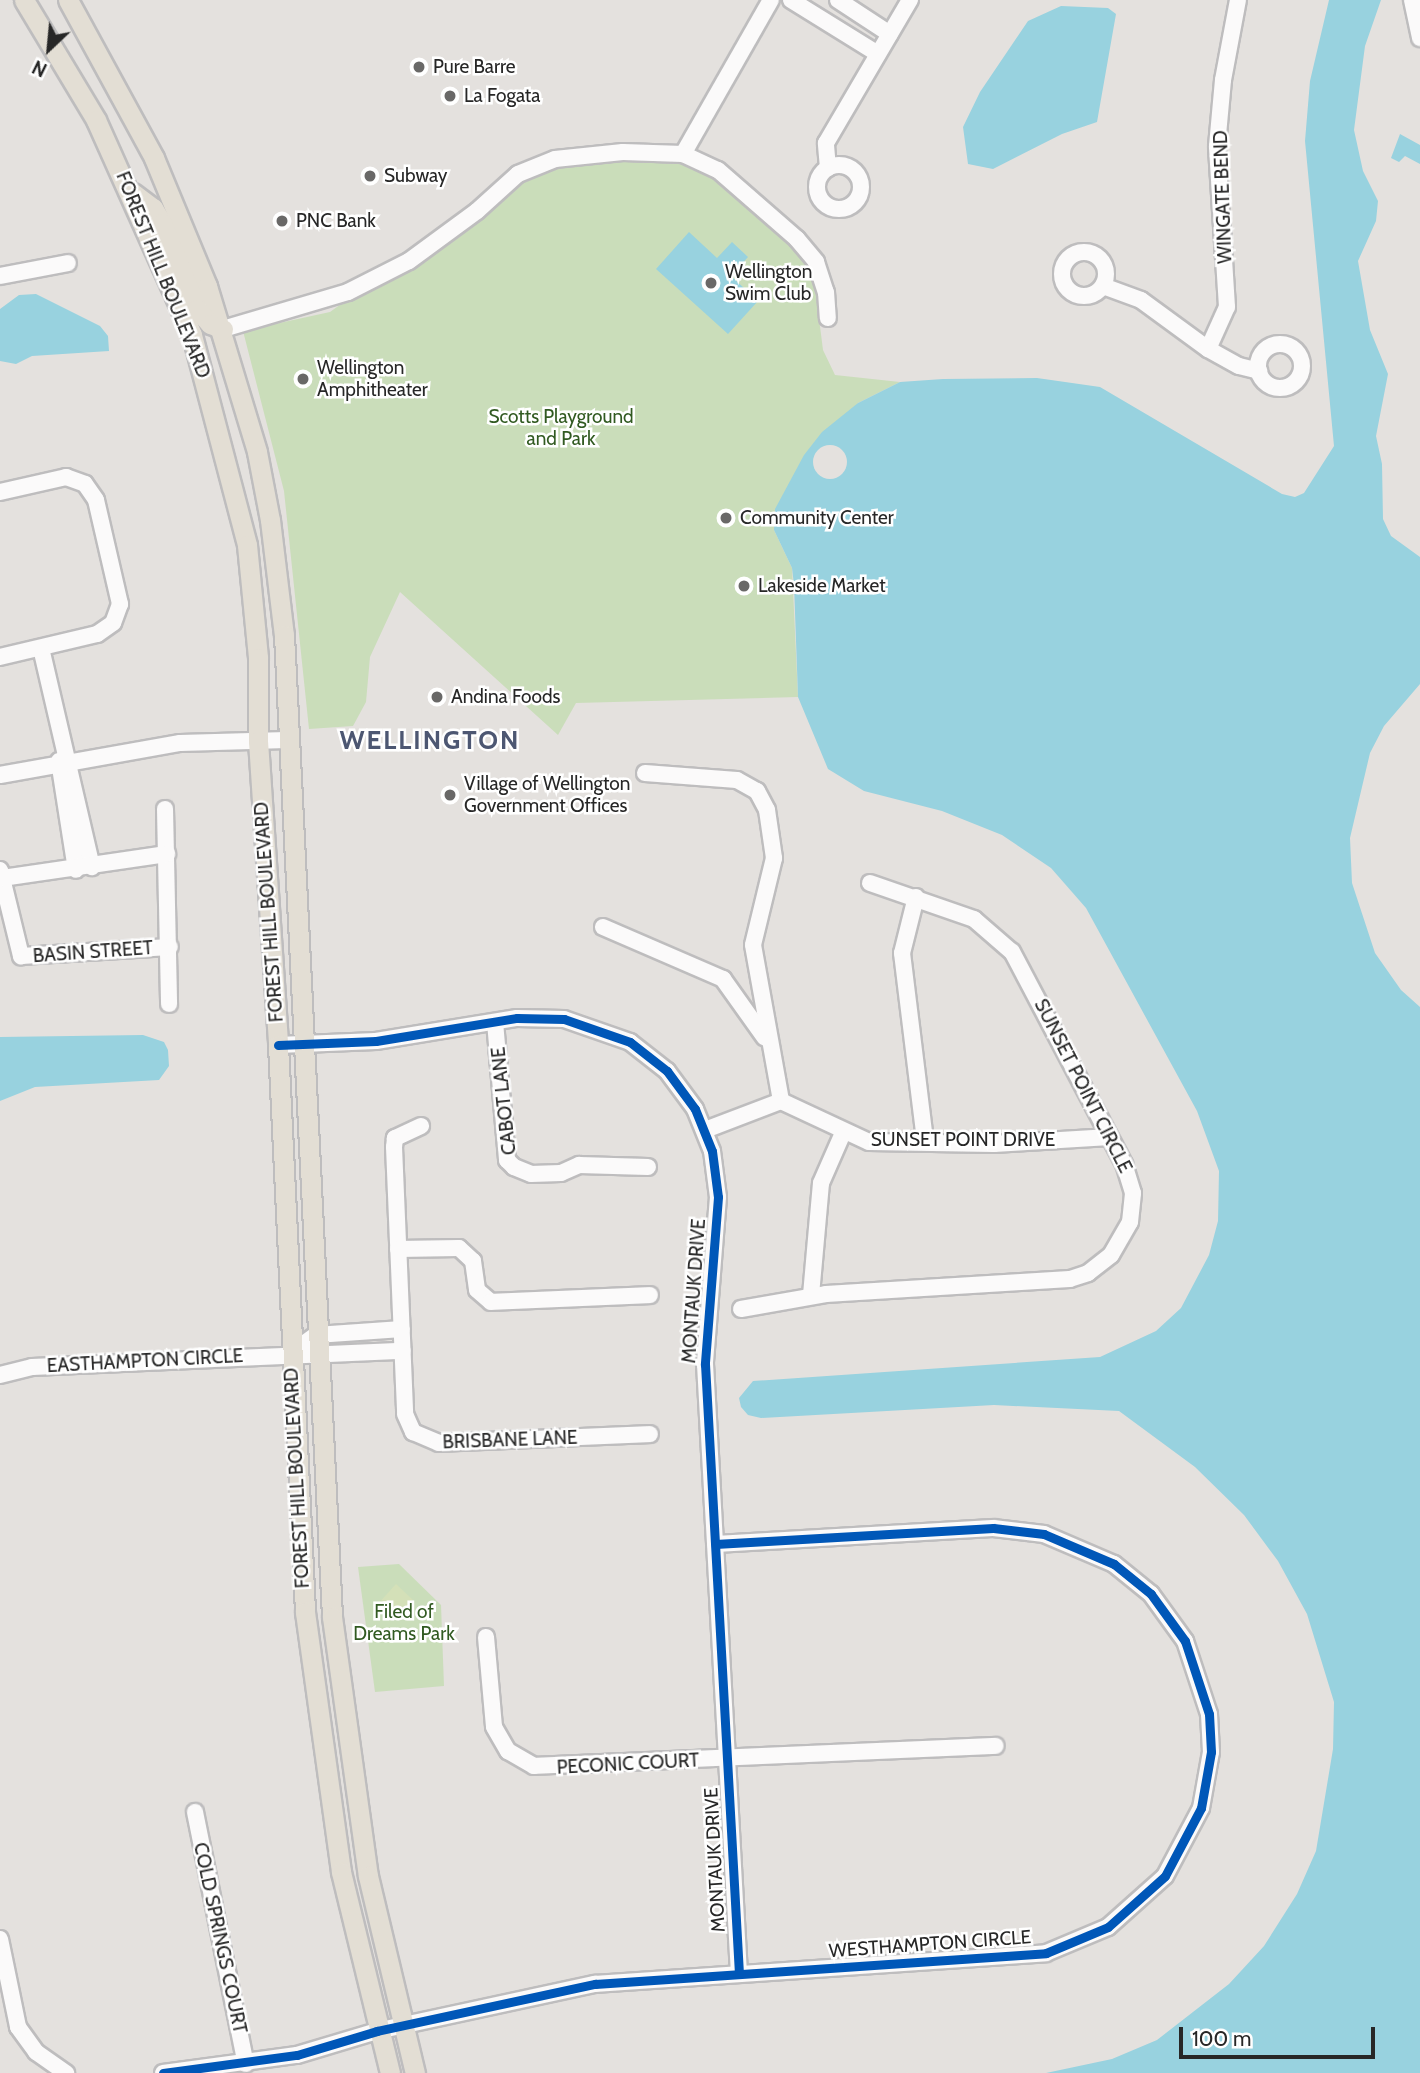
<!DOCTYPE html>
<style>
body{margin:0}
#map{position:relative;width:1420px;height:2073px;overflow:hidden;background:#e4e1de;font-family:Cabin,sans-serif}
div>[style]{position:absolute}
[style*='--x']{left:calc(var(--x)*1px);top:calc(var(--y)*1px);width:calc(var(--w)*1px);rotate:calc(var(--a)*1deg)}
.green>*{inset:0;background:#caddba}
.pitch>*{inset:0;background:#d4e0b8}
.water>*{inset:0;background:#98d2df}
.pier>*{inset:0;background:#e4e1de}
.round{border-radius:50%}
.roads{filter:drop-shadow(2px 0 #bebdbe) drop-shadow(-2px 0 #bebdbe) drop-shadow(0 2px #bebdbe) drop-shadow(0 -2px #bebdbe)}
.minor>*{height:16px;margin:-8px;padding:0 8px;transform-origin:8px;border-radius:8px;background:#fbfafa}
.minor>.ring{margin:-8px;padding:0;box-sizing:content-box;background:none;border:16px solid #fbfafa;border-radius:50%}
.major>*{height:19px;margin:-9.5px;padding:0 9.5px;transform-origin:9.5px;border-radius:9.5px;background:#e3ded4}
.cycleway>*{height:9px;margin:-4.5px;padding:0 4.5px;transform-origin:4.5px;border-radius:4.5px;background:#0057b8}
.dots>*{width:19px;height:19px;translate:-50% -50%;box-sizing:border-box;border:4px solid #fff;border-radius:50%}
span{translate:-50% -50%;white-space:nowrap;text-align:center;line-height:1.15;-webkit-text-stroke:5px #fff;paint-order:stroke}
.poi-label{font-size:19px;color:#272727}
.left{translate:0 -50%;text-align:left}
.street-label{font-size:19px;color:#272727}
.park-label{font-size:19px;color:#315a21}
.district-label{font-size:26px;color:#4d5772;font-weight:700;letter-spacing:2px}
.north{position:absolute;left:14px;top:14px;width:70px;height:70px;-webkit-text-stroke:5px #fff;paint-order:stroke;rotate:206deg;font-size:19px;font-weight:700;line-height:28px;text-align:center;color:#272727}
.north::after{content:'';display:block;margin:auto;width:24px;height:32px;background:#272727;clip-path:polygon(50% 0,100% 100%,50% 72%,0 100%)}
.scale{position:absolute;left:1179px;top:2027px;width:196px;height:32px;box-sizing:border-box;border:4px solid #272727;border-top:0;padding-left:9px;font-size:21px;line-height:24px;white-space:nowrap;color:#272727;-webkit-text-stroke:5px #fff;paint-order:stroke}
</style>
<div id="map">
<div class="green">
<i style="clip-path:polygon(683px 154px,769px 221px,813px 271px,823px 350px,835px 375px,900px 382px,858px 403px,774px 530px,792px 568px,798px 697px,576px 703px,558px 735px,400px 592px,370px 657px,366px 702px,353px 726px,309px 729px,284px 491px,243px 331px,330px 312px,542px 160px)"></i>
<i style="clip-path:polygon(399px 1564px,441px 1605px,444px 1686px,375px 1692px,358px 1567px)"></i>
</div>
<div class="pitch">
<i style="clip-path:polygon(396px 1584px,413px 1600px,396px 1619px,378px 1604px)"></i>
</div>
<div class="water">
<i style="clip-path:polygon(1329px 0,1381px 0,1365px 46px,1354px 130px,1363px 171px,1378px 201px,1376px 221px,1358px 261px,1370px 330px,1388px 374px,1376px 436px,1382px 464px,1383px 519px,1391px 536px,1420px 557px,1420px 684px,1384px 726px,1370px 753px,1350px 838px,1352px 883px,1375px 953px,1401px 990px,1420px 1007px,1420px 2073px,1046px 2073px,1112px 2059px,1157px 2040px,1229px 1984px,1264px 1946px,1297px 1894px,1316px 1851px,1333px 1749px,1334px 1702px,1307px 1614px,1278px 1561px,1244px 1515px,1195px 1467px,1119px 1411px,994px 1405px,761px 1418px,748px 1415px,741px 1407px,739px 1398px,753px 1381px,1100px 1357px,1156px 1331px,1181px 1308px,1209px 1255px,1218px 1221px,1219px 1171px,1197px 1111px,1086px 908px,1051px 868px,1002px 835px,942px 811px,864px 791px,828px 769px,798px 697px,794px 585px,792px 568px,774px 530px,775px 509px,804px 455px,822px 432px,858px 403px,900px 382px,943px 379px,1037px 378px,1100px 387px,1282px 494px,1295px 497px,1304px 493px,1334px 446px,1305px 141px,1310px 81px)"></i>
<i style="clip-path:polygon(1061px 6px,1108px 8px,1116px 14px,1097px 122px,1062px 134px,993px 169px,968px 164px,963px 127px,980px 92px,1028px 21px)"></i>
<i style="clip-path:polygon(1400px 134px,1420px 145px,1420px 164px,1405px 156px,1399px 162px,1391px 158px)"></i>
<i style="clip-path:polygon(689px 232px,717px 258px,732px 242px,748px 257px,731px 276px,758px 301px,728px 334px,656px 269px)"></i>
<i style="clip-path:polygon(36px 294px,100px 326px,108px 336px,109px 351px,32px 356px,16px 364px,0 361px,0 309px,19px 295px)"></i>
<i style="clip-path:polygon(143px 1035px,164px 1042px,168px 1050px,169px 1066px,159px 1080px,35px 1087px,0 1101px,0 1037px)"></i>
</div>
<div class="pier">
<i class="round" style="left:813px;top:445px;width:34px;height:34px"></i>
</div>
<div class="roads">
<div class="minor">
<i style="--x:791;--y:0;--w:102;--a:31.8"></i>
<i style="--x:838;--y:0;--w:62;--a:33.2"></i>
<i style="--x:1412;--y:0;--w:39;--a:78"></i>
<i style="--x:683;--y:154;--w:177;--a:-60.3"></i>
<i class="ring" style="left:817px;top:165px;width:28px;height:28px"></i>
<i style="--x:828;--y:168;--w:25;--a:-95"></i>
<i style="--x:826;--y:143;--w:166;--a:-59.6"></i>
<i class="ring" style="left:1062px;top:252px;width:28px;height:28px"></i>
<i style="--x:0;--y:276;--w:69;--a:-10.8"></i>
<i style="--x:1103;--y:286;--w:40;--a:20.2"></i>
<i style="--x:1141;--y:300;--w:83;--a:36.2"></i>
<i style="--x:1208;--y:349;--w:35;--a:29"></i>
<i style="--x:1239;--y:366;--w:21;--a:14"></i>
<i style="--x:223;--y:329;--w:130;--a:-16.5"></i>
<i style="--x:348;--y:292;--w:68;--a:-26.9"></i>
<i style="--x:409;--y:261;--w:84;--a:-36.3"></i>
<i style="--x:477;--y:211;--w:55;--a:-42.1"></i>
<i style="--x:518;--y:174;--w:40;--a:-22"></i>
<i style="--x:555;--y:159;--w:68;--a:-5.9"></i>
<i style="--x:623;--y:152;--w:60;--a:1.9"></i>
<i style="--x:683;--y:154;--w:38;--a:25"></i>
<i style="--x:718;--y:170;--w:105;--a:41.1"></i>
<i style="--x:797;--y:239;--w:30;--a:50"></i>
<i style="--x:816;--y:262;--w:32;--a:72"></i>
<i style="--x:826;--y:292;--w:26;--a:86"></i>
<i class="ring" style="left:1258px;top:344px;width:28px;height:28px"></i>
<i style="--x:1208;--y:349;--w:46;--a:-65.7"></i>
<i style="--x:1227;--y:307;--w:161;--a:-93.6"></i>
<i style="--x:1217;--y:146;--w:66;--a:-84.8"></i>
<i style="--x:1223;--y:80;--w:81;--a:-79.4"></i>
<i style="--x:0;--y:492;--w:68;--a:-12.8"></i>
<i style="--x:66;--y:477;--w:20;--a:20"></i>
<i style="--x:85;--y:484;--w:19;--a:55"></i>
<i style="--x:96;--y:500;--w:107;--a:77"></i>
<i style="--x:120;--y:604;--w:20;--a:110"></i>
<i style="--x:113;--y:623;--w:19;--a:145"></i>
<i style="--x:97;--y:634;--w:100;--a:166.7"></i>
<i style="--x:41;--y:648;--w:225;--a:76.9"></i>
<i style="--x:59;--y:761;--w:110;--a:81.1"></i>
<i style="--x:645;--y:773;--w:92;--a:4.4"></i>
<i style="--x:737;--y:780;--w:23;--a:29"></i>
<i style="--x:757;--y:791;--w:21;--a:62"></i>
<i style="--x:767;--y:810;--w:49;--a:81.7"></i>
<i style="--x:774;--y:858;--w:89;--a:103.6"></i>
<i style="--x:753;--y:945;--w:158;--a:79.8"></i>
<i style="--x:0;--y:775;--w:183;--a:-10.1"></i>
<i style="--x:180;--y:743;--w:107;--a:-1.6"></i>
<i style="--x:165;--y:809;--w:195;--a:88.8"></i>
<i style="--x:0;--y:870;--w:89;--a:76.3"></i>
<i style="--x:21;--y:956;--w:149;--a:-3.5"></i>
<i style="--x:2;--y:878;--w:167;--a:-8.3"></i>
<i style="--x:916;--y:897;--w:58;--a:104"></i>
<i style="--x:902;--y:953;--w:188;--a:83"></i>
<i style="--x:603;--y:927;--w:131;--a:23.4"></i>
<i style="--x:723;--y:979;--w:72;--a:54.6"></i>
<i style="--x:495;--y:1022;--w:139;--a:85"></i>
<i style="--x:507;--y:1160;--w:10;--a:45"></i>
<i style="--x:514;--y:1167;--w:18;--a:22"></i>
<i style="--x:531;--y:1174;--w:30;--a:-2"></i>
<i style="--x:561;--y:1173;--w:20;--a:-24"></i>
<i style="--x:579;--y:1165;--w:69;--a:1.7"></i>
<i style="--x:278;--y:1045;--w:98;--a:-2.3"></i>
<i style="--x:376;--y:1041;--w:143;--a:-9.3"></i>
<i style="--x:517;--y:1018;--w:47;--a:1.2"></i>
<i style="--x:564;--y:1019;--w:70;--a:19.2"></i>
<i style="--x:630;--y:1042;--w:47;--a:38.1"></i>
<i style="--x:667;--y:1071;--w:47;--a:53.6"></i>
<i style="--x:695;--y:1109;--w:45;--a:68"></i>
<i style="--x:712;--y:1151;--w:46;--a:82.6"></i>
<i style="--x:718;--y:1197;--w:168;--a:94.5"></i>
<i style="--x:705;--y:1364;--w:611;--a:86.81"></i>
<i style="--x:421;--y:1126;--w:29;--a:155"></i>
<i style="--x:395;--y:1138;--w:9;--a:96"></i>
<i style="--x:394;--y:1147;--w:267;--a:87.6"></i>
<i style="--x:405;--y:1414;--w:20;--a:66"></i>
<i style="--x:413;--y:1432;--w:28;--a:23"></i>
<i style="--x:439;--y:1443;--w:211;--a:-2.4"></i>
<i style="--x:705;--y:1130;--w:81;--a:-20.9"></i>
<i style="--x:781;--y:1101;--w:97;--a:25"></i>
<i style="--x:869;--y:1142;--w:125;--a:0.9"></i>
<i style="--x:994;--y:1144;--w:116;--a:-3.5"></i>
<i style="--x:398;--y:1249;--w:61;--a:-0.9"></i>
<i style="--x:459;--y:1248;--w:19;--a:43"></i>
<i style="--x:473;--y:1261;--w:29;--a:82"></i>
<i style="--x:477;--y:1290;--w:18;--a:41"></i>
<i style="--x:491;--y:1302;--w:159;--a:-2.5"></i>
<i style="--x:811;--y:1295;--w:112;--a:-84.9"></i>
<i style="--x:821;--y:1183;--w:55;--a:-66.3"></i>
<i style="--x:741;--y:1309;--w:86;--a:-10"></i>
<i style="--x:826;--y:1294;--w:244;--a:-3.5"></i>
<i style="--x:1070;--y:1279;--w:19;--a:-18"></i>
<i style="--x:1088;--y:1273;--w:29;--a:-38"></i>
<i style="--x:1111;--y:1255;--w:38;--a:-60"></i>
<i style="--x:1130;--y:1222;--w:29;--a:-84"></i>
<i style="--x:1133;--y:1193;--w:30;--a:-107"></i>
<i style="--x:1124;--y:1164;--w:240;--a:-117.8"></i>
<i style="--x:1012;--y:952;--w:50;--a:-139"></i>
<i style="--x:974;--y:919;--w:110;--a:-160.9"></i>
<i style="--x:291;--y:1353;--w:31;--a:-36"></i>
<i style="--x:316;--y:1335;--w:86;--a:-4"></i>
<i style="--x:0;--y:1375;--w:33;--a:-14"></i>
<i style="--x:32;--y:1367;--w:371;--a:-2.5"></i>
<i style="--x:486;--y:1637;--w:90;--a:84.9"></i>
<i style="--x:494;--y:1727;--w:28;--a:60"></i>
<i style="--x:508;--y:1751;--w:30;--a:30"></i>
<i style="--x:534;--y:1766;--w:462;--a:-2.5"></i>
<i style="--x:195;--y:1812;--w:257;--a:78.6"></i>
<i style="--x:0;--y:1939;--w:90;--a:78.4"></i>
<i style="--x:18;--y:2027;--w:31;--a:54"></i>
<i style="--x:36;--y:2052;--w:37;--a:35"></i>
<i style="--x:163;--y:2073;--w:135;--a:-7.7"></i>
<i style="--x:297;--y:2055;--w:84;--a:-16.7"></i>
<i style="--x:377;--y:2031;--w:223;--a:-12.2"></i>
<i style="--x:595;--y:1984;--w:452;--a:-3.9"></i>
<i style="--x:1046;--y:1953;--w:67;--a:-22.8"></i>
<i style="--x:1108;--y:1927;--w:76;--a:-41.8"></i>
<i style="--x:1165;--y:1876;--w:77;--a:-62.1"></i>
<i style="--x:1201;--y:1808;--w:57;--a:-79.9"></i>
<i style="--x:1211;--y:1752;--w:38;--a:-93"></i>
<i style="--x:1209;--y:1714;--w:77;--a:-108.2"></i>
<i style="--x:1185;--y:1641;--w:58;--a:-125.9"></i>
<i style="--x:1151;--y:1594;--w:48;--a:-141"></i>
<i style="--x:1114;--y:1564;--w:76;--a:-156.8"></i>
<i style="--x:1044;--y:1534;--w:51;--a:-173.3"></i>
<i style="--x:993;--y:1528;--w:278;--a:176.7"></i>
</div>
<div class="major">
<i style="--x:24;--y:0;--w:140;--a:59"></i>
<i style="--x:96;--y:120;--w:235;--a:65.9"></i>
<i style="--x:192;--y:335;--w:217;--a:75.3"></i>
<i style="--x:247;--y:545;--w:114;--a:84.4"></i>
<i style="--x:258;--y:658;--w:83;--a:90"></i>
<i style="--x:258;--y:741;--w:305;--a:86.2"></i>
<i style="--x:278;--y:1045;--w:568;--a:87.27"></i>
<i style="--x:305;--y:1612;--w:262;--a:82.1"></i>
<i style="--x:341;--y:1872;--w:207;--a:76.3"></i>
<i style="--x:68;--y:0;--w:180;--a:61.4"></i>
<i style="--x:154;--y:158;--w:139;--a:67.5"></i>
<i style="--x:207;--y:286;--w:173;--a:73.2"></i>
<i style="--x:257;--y:452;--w:69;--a:79.2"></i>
<i style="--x:270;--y:520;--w:116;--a:83.1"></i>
<i style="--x:284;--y:635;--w:983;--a:87.2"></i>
<i style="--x:332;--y:1617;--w:261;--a:82.1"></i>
<i style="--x:368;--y:1876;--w:203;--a:76.6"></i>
<i style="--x:133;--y:193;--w:25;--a:37"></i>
<i style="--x:153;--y:208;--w:17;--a:59"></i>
<i style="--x:162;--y:223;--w:93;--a:67.9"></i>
<i style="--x:197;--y:309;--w:20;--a:49"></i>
<i style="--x:210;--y:324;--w:14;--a:21"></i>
</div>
</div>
<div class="cycleway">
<i style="--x:278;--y:1045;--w:98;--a:-2.3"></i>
<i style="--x:376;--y:1041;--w:143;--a:-9.3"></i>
<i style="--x:517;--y:1018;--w:47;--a:1.2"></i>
<i style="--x:564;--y:1019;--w:70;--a:19.2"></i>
<i style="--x:630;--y:1042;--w:47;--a:38.1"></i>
<i style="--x:667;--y:1071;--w:47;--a:53.6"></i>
<i style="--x:695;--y:1109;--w:45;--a:68"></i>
<i style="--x:712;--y:1151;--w:46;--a:82.6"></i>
<i style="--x:718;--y:1197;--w:168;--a:94.5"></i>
<i style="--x:705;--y:1364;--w:611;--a:86.81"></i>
<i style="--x:163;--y:2073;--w:135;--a:-7.7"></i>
<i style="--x:297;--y:2055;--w:84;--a:-16.7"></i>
<i style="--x:377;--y:2031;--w:223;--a:-12.2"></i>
<i style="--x:595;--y:1984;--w:452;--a:-3.9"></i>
<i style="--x:1046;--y:1953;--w:67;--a:-22.8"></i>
<i style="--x:1108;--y:1927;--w:76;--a:-41.8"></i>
<i style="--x:1165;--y:1876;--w:77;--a:-62.1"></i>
<i style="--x:1201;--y:1808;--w:57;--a:-79.9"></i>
<i style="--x:1211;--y:1752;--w:38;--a:-93"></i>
<i style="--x:1209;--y:1714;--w:77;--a:-108.2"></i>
<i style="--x:1185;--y:1641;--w:58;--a:-125.9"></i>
<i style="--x:1151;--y:1594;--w:48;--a:-141"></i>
<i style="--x:1114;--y:1564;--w:76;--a:-156.8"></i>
<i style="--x:1044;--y:1534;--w:51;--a:-173.3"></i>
<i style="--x:993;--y:1528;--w:278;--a:176.7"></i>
</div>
<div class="dots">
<i style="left:419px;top:67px;background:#696867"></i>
<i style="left:450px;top:96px;background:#696867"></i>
<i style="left:370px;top:176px;background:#696867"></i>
<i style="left:282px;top:221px;background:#696867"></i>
<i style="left:711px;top:283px;background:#696867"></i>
<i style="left:303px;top:379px;background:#696867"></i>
<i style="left:726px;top:518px;background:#696867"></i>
<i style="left:744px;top:586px;background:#696867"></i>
<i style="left:437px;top:697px;background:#696867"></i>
<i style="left:450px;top:795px;background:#696867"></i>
</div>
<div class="poi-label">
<span class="left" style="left:433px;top:67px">Pure Barre</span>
<span class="left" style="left:464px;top:96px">La Fogata</span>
<span class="left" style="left:384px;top:176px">Subway</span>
<span class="left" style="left:296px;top:221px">PNC Bank</span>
<span class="left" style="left:725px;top:283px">Wellington<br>Swim Club</span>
<span class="left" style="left:317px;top:379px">Wellington<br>Amphitheater</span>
<span class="left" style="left:740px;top:518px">Community Center</span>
<span class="left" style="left:758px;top:586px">Lakeside Market</span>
<span class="left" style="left:451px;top:697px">Andina Foods</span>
<span class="left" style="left:464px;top:795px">Village of Wellington<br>Government Offices</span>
</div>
<div class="street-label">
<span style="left:1223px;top:197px;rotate:-92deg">WINGATE BEND</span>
<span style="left:163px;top:275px;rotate:68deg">FOREST HILL BOULEVARD</span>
<span style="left:269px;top:912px;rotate:-94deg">FOREST HILL BOULEVARD</span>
<span style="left:93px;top:952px;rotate:-4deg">BASIN STREET</span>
<span style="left:1083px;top:1086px;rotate:63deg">SUNSET POINT CIRCLE</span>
<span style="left:504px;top:1101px;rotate:-96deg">CABOT LANE</span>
<span style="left:963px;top:1140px">SUNSET POINT DRIVE</span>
<span style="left:694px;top:1291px;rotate:-86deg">MONTAUK DRIVE</span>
<span style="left:145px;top:1361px;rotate:-3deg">EASTHAMPTON CIRCLE</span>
<span style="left:510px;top:1440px;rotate:-2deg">BRISBANE LANE</span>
<span style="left:297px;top:1478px;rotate:-93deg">FOREST HILL BOULEVARD</span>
<span style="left:628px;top:1764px;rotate:-3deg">PECONIC COURT</span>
<span style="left:715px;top:1860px;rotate:-93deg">MONTAUK DRIVE</span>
<span style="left:220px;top:1938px;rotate:78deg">COLD SPRINGS COURT</span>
<span style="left:930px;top:1944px;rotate:-4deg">WESTHAMPTON CIRCLE</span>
</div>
<div class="park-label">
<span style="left:561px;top:428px">Scotts Playground<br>and Park</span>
<span style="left:404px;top:1623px">Filed of<br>Dreams Park</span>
</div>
<div class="district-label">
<span style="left:430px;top:741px">WELLINGTON</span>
</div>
<div class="north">N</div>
<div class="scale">100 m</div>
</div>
